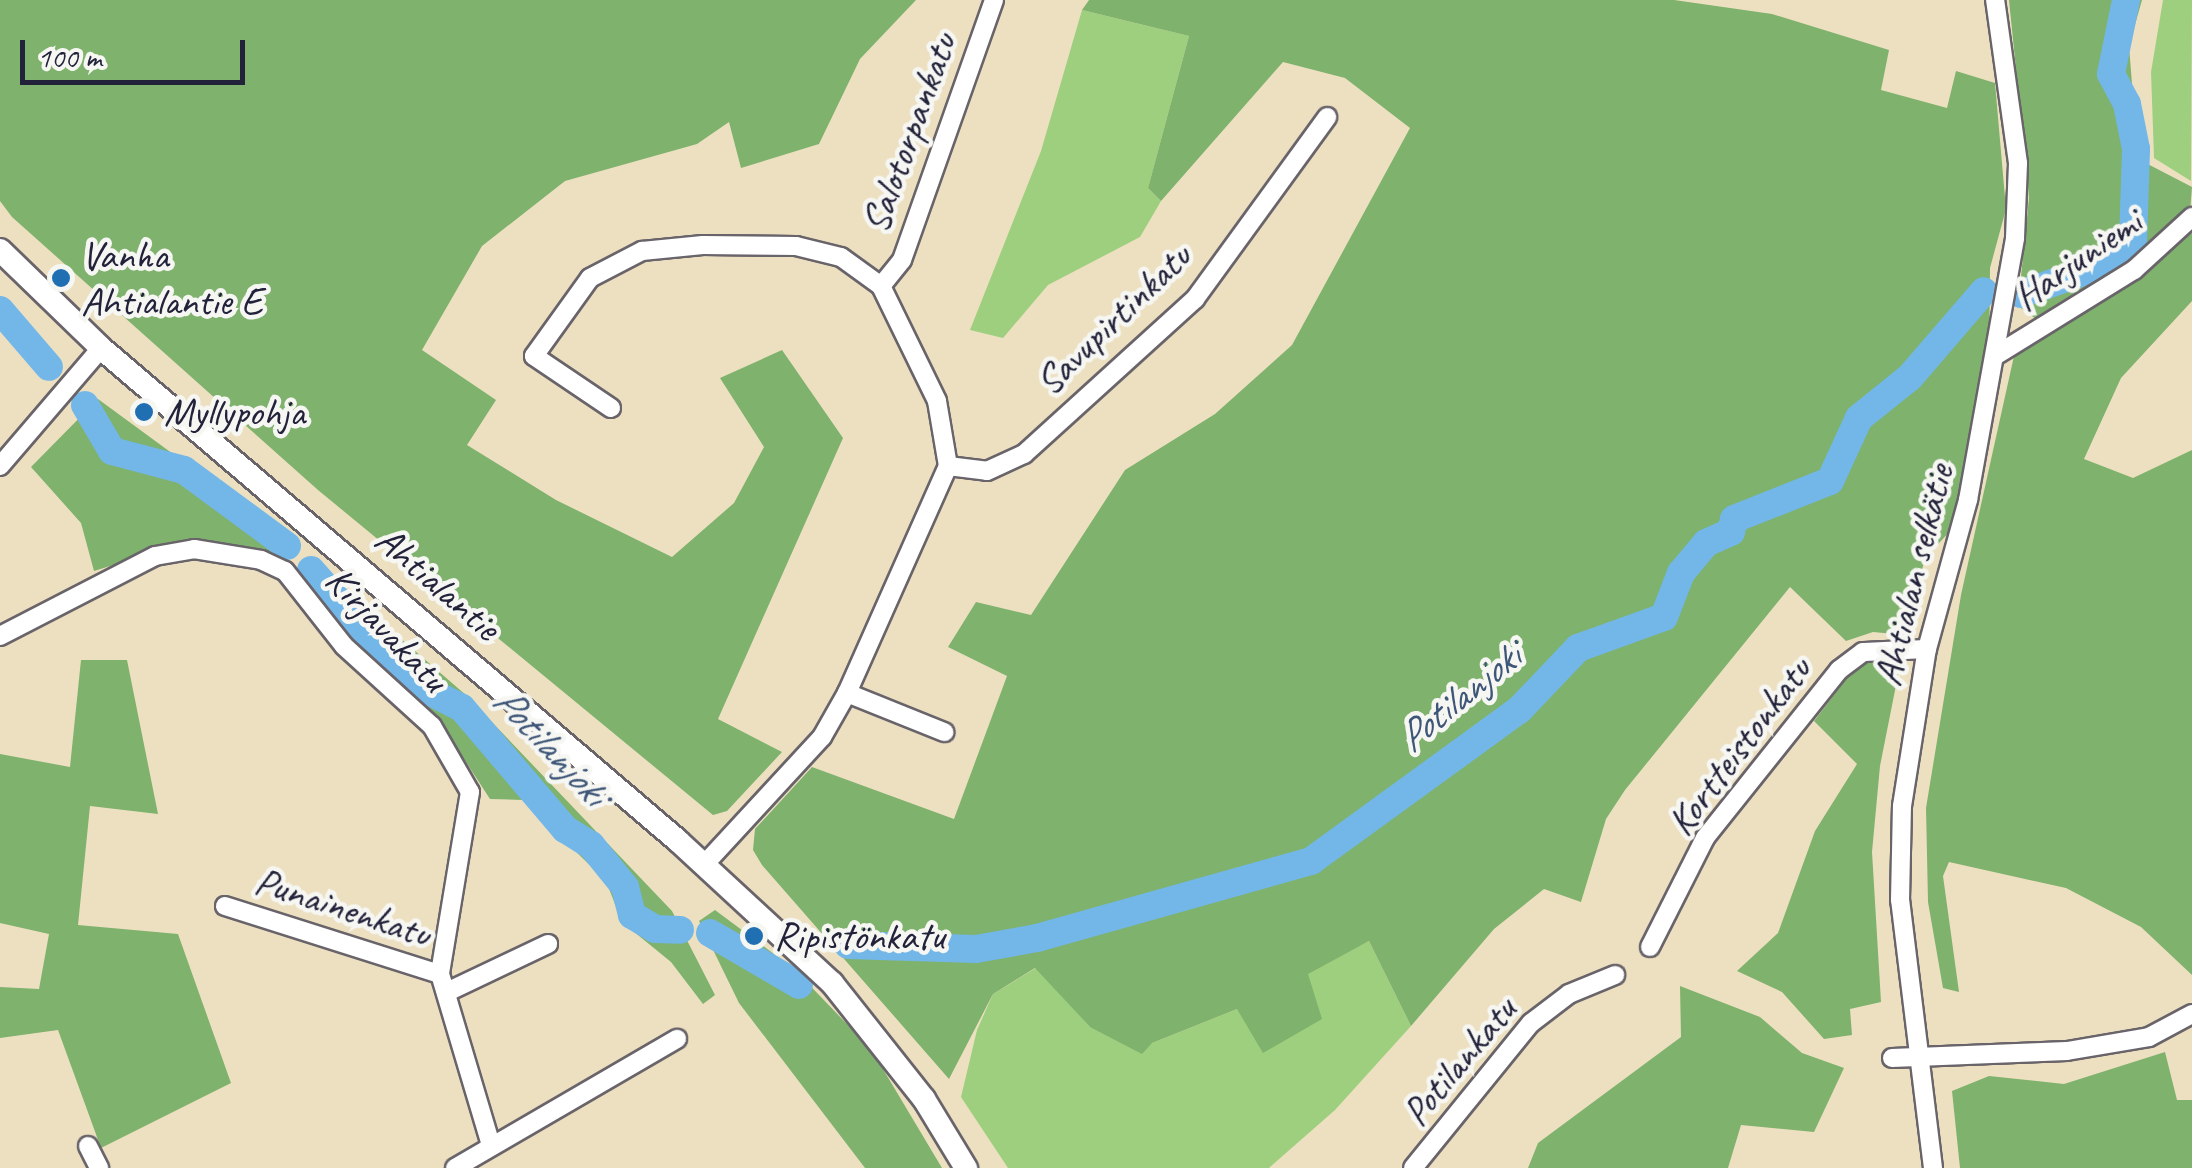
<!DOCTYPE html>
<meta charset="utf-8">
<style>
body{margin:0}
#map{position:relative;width:2192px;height:1168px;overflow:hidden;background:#ede0c1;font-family:Caveat,sans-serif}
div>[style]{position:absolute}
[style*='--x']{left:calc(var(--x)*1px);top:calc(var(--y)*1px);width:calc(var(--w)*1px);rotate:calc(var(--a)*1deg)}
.green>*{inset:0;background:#9ecf7e}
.forest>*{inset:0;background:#7eb26d}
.river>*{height:28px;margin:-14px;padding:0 14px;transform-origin:14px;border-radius:14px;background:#73b7e9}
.roads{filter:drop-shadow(2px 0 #69646a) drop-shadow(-2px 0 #69646a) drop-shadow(0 2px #69646a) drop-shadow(0 -2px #69646a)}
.minor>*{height:18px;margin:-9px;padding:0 9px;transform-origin:9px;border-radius:9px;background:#fff}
.major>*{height:22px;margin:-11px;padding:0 11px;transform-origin:11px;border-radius:11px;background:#fff}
.dots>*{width:28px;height:28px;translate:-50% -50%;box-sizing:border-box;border:5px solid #f6f6f2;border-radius:50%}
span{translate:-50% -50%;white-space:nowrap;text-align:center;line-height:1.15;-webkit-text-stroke:9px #f6f6f2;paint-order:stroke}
.street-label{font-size:40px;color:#22223b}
.poi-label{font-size:40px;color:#22223b}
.left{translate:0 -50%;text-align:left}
.water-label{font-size:42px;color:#3e5678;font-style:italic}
.scale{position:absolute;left:20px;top:40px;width:225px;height:45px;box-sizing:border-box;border:5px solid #22223b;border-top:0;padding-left:12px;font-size:30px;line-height:35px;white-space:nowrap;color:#22223b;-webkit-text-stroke:8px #f6f6f2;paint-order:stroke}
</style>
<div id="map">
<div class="green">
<i style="clip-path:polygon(2163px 0,2192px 0,2191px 181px,2154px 158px,2151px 72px)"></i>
<i style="clip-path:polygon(1082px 10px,1189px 36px,1148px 188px,1161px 201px,1140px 237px,1048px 285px,1003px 338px,970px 330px,1041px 151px)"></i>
<i style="clip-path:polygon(1369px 941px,1411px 1026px,1335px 1110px,1269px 1168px,1008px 1168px,961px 1097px,977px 1030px,993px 994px,1036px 968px,1090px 1027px,1152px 1043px,1237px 1009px)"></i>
</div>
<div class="forest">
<i style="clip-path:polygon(0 0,916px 0,860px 59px,819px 144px,741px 168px,729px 122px,697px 144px,565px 181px,482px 246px,422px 350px,496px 400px,467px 445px,556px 500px,672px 557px,734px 503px,764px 447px,720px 378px,782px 350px,843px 438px,718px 719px,782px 752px,727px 811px,713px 815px,318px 490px,12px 217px,0 201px)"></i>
<i style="clip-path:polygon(1089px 0,1674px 0,1772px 14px,1889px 50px,1881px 90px,1947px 108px,1956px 71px,1995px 83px,2006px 209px,1990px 268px,1989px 366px,1953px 528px,1925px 558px,1906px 635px,1873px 632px,1846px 641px,1790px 587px,1625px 790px,1606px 819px,1581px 902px,1544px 889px,1494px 929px,1411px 1026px,1369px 941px,1308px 974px,1322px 1019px,1263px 1053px,1237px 1009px,1152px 1043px,1142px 1054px,1090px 1027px,1035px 968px,993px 994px,949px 1079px,762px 865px,753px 850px,755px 829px,812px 767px,954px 819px,1007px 676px,948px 647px,976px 602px,1031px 615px,1125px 470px,1215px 414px,1292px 345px,1410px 128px,1345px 78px,1283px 62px,1161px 201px,1148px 188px,1189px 36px,1082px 10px)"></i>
<i style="clip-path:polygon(2009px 0,2142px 0,2129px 46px,2138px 159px,2192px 187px,2190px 212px,2039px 321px,2018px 306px,2029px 198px)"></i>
<i style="clip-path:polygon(2192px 233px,2192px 301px,2121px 378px,2084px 459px,2133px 478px,2192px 450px,2192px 975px,2141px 927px,2066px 888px,1949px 862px,1943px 876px,1959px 992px,1943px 988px,1928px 902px,1926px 808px,1961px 595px,2014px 356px)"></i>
<i style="clip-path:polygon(98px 399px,289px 539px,281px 554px,191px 541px,94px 571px,81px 523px,31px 467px)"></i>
<i style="clip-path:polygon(310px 560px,467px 696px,672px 911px,715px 995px,703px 1004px,671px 962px,622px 922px,606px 881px,523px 800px,490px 799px,440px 722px,341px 628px,298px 574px)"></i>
<i style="clip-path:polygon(1880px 656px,1901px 660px,1880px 766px,1872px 852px,1881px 1002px,1850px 1009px,1852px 1035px,1824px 1039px,1782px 992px,1737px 971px,1778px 933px,1815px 831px,1857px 764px,1814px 721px,1857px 665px)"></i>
<i style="clip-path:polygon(81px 660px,127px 660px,158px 814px,90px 806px,78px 925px,178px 934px,231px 1083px,101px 1148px,58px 1030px,0 1038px,0 987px,39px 989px,49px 934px,0 923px,0 754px,70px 767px)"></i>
<i style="clip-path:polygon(715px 910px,794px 969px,871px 1049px,942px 1168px,865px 1168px,739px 1003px,699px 921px)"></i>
<i style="clip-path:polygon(1680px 986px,1760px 1017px,1802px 1053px,1844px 1068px,1814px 1132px,1741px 1125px,1728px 1168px,1528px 1168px,1538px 1143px,1681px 1037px)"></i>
<i style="clip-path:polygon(2165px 1052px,2177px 1100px,2192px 1100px,2192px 1168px,1960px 1168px,1952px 1091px,1989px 1076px,2064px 1084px)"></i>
</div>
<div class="river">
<i style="--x:2021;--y:294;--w:102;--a:-19.5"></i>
<i style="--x:2117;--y:260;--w:25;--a:-50"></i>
<i style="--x:2133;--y:241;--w:92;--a:-88.1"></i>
<i style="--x:2136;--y:149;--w:46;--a:-101.3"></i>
<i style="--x:2127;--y:104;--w:34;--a:-118"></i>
<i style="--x:2111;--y:74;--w:76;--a:-78.5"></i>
<i style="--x:0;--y:310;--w:75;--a:49.3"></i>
<i style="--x:85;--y:405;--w:53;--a:59.6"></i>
<i style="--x:112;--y:451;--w:74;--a:14.8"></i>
<i style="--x:184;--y:470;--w:128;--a:36.4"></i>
<i style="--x:311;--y:570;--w:148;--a:48.6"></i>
<i style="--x:409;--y:681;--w:59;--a:27"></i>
<i style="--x:462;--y:708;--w:159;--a:49.6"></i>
<i style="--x:565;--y:829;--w:31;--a:32"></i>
<i style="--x:591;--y:845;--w:54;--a:51"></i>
<i style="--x:625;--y:887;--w:29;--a:76"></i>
<i style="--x:632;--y:915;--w:27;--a:31"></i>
<i style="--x:655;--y:929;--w:25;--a:2"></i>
<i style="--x:710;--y:933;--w:103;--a:30.3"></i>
<i style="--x:848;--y:945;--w:128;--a:1.8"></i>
<i style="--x:976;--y:949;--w:62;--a:-10.2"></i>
<i style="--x:1037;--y:938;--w:285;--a:-15.7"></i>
<i style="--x:1311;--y:861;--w:257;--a:-36"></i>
<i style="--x:1519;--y:710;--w:86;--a:-46.4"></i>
<i style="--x:1578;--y:648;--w:91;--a:-19.8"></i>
<i style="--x:1664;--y:617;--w:47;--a:-68.9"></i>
<i style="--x:1681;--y:573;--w:39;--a:-50"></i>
<i style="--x:1706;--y:543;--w:27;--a:-24"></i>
<i style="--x:1731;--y:532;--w:13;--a:-77"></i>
<i style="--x:1734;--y:519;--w:103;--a:-21.6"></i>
<i style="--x:1830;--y:481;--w:69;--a:-65.3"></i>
<i style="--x:1859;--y:418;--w:65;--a:-38.8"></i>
<i style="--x:1910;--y:377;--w:113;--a:-49.3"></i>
</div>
<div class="roads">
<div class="minor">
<i style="--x:881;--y:286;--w:33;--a:-51"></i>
<i style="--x:902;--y:260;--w:276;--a:-70.5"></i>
<i style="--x:1998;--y:354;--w:160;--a:-31.7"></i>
<i style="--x:2134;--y:270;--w:79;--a:-42.4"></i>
<i style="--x:611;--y:408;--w:93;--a:-146"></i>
<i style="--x:534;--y:356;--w:96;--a:-54.3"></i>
<i style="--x:590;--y:278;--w:59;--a:-27.4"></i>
<i style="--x:642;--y:251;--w:61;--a:-5.6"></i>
<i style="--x:703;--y:245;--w:93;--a:0.6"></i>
<i style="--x:796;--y:246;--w:46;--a:13.7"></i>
<i style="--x:841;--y:257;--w:49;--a:35.9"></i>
<i style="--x:881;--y:286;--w:128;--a:64"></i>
<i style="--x:937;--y:401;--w:66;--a:80.4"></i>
<i style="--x:948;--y:466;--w:248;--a:114"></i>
<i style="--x:847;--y:693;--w:51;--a:119.6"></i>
<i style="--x:822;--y:737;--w:173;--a:132.7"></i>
<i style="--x:0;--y:466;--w:155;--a:-49.4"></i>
<i style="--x:948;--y:466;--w:39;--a:7"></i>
<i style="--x:987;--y:471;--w:41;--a:-24.7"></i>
<i style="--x:1024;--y:454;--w:231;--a:-42.2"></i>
<i style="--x:1195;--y:299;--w:225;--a:-54"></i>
<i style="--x:0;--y:636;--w:174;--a:-27.3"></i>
<i style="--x:155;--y:556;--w:40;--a:-10"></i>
<i style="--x:194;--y:549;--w:68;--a:9.3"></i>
<i style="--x:261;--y:560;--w:26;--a:25"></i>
<i style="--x:285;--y:571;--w:95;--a:51.8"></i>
<i style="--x:344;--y:646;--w:119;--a:42.3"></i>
<i style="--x:432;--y:726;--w:76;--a:60.1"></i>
<i style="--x:470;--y:792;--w:184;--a:99.4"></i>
<i style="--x:440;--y:974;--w:178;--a:73.4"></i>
<i style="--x:847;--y:693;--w:105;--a:21.9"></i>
<i style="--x:225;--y:906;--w:225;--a:17.6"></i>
<i style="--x:1650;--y:947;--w:122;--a:-63.2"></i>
<i style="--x:1705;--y:838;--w:215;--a:-51.4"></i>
<i style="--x:1839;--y:670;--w:30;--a:-37"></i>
<i style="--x:1863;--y:652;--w:64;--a:-2.7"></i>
<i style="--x:447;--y:992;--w:112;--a:-25.4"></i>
<i style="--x:1892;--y:1058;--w:175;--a:-2.3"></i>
<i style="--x:2067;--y:1051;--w:83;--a:-9.7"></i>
<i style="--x:2149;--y:1037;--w:49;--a:-28.1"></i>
<i style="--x:88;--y:1146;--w:25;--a:63"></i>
<i style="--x:455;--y:1168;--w:257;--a:-30.2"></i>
<i style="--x:1413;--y:1168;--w:187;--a:-50.9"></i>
<i style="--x:1531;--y:1023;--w:48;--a:-37.3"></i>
<i style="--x:1569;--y:994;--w:50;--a:-22.4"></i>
<i style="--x:1933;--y:1168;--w:270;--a:-97"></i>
<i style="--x:1900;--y:900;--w:94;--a:-88.8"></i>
<i style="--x:1902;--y:806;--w:159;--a:-81"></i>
<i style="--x:1927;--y:649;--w:155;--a:-74.6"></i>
<i style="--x:1968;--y:500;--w:266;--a:-79.8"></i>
<i style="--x:2015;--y:238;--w:75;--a:-87.7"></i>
<i style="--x:2018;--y:163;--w:165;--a:-98"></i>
</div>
<div class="major">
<i style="--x:0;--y:250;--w:141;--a:44.1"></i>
<i style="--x:101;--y:348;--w:758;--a:40.5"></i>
<i style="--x:677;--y:840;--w:211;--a:42.7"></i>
<i style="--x:832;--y:983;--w:148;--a:51.6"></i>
<i style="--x:924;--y:1099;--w:81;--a:58.7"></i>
</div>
</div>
<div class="dots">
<i style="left:61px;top:278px;background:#1f6fb2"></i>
<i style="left:144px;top:412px;background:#1f6fb2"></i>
<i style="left:754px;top:936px;background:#1f6fb2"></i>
</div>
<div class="street-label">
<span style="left:909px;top:133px;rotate:-70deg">Salotorpankatu</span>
<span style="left:2077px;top:259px;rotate:-35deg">Harjuniemi</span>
<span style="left:1113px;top:319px;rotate:-44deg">Savupirtinkatu</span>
<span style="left:1913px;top:575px;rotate:-76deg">Ahtialan selkätie</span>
<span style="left:438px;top:583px;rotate:41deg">Ahtialantie</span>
<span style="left:387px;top:629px;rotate:46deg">Kirjavakatu</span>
<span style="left:1739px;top:746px;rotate:-53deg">Kortteistonkatu</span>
<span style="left:343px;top:907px;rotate:18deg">Punainenkatu</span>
<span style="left:1459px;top:1061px;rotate:-50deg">Potilankatu</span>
</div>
<div class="poi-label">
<span class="left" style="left:81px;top:278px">Vanha<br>Ahtialantie E</span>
<span class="left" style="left:164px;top:412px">Myllypohja</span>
<span class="left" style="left:774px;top:936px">Ripistönkatu</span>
</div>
<div class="water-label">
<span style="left:1459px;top:698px;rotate:-39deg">Potilanjoki</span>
<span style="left:550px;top:746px;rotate:47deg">Potilanjoki</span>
</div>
<div class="scale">100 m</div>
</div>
